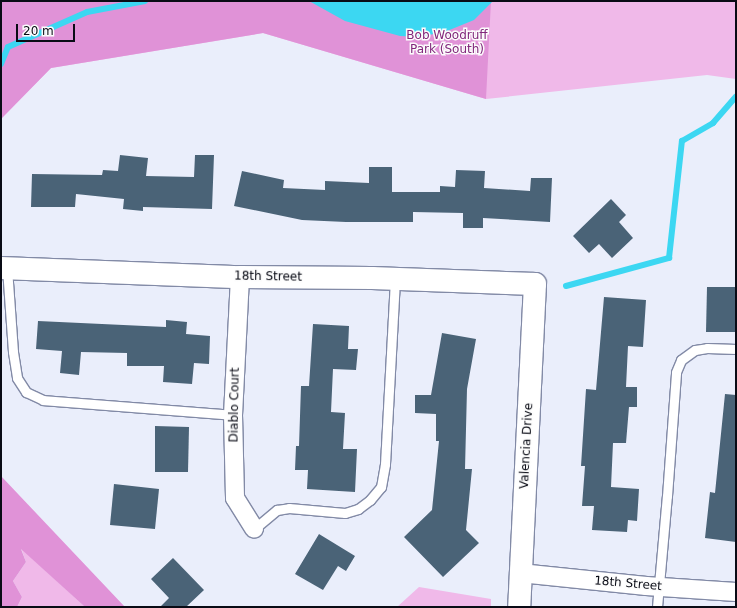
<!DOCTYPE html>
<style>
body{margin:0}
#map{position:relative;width:737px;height:608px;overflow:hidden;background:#eaeefb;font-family:"DejaVu Sans",sans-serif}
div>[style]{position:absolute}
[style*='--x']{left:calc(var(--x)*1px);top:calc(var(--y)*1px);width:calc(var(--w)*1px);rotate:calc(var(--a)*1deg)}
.green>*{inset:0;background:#f0b9e9}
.forest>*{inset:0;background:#e092d7}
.water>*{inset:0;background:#3cd7f2}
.stream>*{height:6px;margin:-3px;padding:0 3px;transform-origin:3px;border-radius:3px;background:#3cd7f2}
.building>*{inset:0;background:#4a6377}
.roads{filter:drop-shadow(1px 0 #828aa6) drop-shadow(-1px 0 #828aa6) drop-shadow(0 1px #828aa6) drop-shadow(0 -1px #828aa6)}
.service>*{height:9px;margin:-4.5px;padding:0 4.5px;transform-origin:4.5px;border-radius:4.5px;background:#fff}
.minor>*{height:18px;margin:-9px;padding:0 9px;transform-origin:9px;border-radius:9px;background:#fff}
.tertiary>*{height:22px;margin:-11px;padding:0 11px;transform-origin:11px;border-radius:11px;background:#fff}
span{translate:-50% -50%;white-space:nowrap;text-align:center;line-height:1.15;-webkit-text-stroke:3px #fcfcfc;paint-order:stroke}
.park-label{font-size:12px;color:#82287c}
.street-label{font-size:12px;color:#090b15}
.frame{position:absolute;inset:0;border:2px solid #090b15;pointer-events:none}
.scale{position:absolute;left:16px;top:24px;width:59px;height:18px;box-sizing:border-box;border:2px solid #090b15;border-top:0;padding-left:5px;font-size:12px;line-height:14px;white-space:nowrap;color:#090b15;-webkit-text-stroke:3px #fcfcfc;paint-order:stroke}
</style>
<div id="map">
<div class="green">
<i style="clip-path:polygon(1px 1px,736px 1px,736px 79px,707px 75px,486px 99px,263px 33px,51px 68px,1px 119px)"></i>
<i style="clip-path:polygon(21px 548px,85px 607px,17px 607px,22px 597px,13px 581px,26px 562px)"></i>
<i style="clip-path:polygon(419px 587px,491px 599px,491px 607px,397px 607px)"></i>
</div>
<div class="forest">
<i style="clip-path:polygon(1px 1px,491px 1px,486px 99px,263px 33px,51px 68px,1px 119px)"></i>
<i style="clip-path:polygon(1px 476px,125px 607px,85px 607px,21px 549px,26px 562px,13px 581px,22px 597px,17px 607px,1px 607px)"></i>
</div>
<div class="water">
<i style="clip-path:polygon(309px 1px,429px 2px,493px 1px,474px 20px,447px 31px,420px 37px,400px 36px,345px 21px)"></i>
</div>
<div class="stream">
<i style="--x:1;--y:64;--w:18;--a:-68"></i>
<i style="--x:8;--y:47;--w:86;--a:-23.9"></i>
<i style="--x:87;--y:12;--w:59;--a:-10.7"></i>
<i style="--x:566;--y:286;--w:107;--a:-15.2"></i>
<i style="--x:669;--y:258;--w:118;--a:-83.7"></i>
<i style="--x:682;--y:141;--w:36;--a:-30"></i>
<i style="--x:713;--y:123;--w:35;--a:-49"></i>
</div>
<div class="building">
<i style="clip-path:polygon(120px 155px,148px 158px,146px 176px,194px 177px,195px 155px,214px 155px,212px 209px,143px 207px,143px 211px,123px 209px,124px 199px,76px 194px,75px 207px,31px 207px,32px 174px,102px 175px,103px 170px,118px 171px)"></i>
<i style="clip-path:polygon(369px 167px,392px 167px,392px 192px,440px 192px,440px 186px,455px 187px,456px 170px,485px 171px,484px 188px,530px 191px,531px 178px,552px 178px,550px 222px,483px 218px,483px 228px,463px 228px,463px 213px,413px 212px,413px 222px,346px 222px,302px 220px,234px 206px,242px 171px,284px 180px,283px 188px,325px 190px,325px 181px,369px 183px)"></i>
<i style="clip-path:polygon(611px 199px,626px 215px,619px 222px,633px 238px,612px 258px,599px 244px,589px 253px,573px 236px)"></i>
<i style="clip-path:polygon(707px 287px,736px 287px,736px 332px,706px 332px)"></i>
<i style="clip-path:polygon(604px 297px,646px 300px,643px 347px,628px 346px,626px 387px,637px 387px,637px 407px,629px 407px,626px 443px,613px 443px,611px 487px,639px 489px,637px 521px,628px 520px,627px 532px,592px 530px,594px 506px,582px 506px,585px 466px,581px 466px,586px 389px,596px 390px)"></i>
<i style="clip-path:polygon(166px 320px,187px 322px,186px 334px,210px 336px,209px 364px,194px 363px,192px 384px,163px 382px,164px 366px,127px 366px,127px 353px,81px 352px,79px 375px,60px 373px,62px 351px,36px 349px,38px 321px,166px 327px)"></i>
<i style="clip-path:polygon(313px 324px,349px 326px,348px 349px,358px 349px,356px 370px,333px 369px,331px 412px,345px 413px,343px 449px,357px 449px,355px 492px,307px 489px,308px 470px,295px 470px,296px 446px,299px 446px,301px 386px,309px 386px)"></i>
<i style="clip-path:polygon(442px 333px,476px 339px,467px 389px,465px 469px,472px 469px,466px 530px,479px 543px,443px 577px,404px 537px,432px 510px,439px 441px,436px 441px,436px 414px,415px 413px,415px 395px,431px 395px)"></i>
<i style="clip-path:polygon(725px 394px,736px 395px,736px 542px,705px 538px,710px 492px,715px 493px)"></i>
<i style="clip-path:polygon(155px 426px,189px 427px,188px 472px,155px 472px)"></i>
<i style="clip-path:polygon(114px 484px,159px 489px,155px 529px,110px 525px)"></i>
<i style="clip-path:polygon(319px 534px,355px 556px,346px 571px,338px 566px,323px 590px,295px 574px)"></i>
<i style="clip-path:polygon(173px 558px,204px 590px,186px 607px,160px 607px,169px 598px,151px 579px)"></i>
</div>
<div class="roads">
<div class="service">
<i style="--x:7;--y:268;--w:84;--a:85.9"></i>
<i style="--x:13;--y:352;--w:26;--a:81"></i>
<i style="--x:17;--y:378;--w:17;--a:57"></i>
<i style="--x:26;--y:392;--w:19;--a:25"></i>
<i style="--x:43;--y:400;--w:191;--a:4.5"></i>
<i style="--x:254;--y:529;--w:30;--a:-40"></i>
<i style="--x:277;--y:510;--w:12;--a:-9"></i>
<i style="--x:289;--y:508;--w:56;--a:5.1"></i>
<i style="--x:345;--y:513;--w:14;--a:-17"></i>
<i style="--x:358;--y:509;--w:15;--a:-37"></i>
<i style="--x:370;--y:500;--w:17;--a:-50"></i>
<i style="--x:381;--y:487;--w:23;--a:-80"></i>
<i style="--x:385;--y:464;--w:185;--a:-86.9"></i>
<i style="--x:657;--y:607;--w:111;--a:-84.9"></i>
<i style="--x:667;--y:496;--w:124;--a:-85.8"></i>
<i style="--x:676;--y:372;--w:13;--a:-67"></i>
<i style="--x:681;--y:360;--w:17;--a:-36"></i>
<i style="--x:695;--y:350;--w:12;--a:-9"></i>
<i style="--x:707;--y:348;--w:29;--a:2"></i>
</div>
<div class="minor">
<i style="--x:240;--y:277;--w:138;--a:92.9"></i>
<i style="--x:233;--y:415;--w:83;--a:88.6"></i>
<i style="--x:235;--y:498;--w:36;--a:58"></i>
<i style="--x:520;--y:573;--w:127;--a:5.9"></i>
<i style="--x:646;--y:586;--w:90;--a:3.8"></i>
</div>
<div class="tertiary">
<i style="--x:1;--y:268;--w:239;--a:2.2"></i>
<i style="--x:240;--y:277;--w:132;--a:0.4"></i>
<i style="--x:372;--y:278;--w:163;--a:2.1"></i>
<i style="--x:535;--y:284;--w:323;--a:92.8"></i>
</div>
</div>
<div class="park-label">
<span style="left:447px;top:43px">Bob Woodruff<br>Park (South)</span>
</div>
<div class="street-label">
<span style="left:268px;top:277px;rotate:1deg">18th Street</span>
<span style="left:235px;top:405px;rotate:-89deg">Diablo Court</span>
<span style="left:527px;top:446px;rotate:-87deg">Valencia Drive</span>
<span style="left:628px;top:584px;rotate:5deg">18th Street</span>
</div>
<div class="frame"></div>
<div class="scale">20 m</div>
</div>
